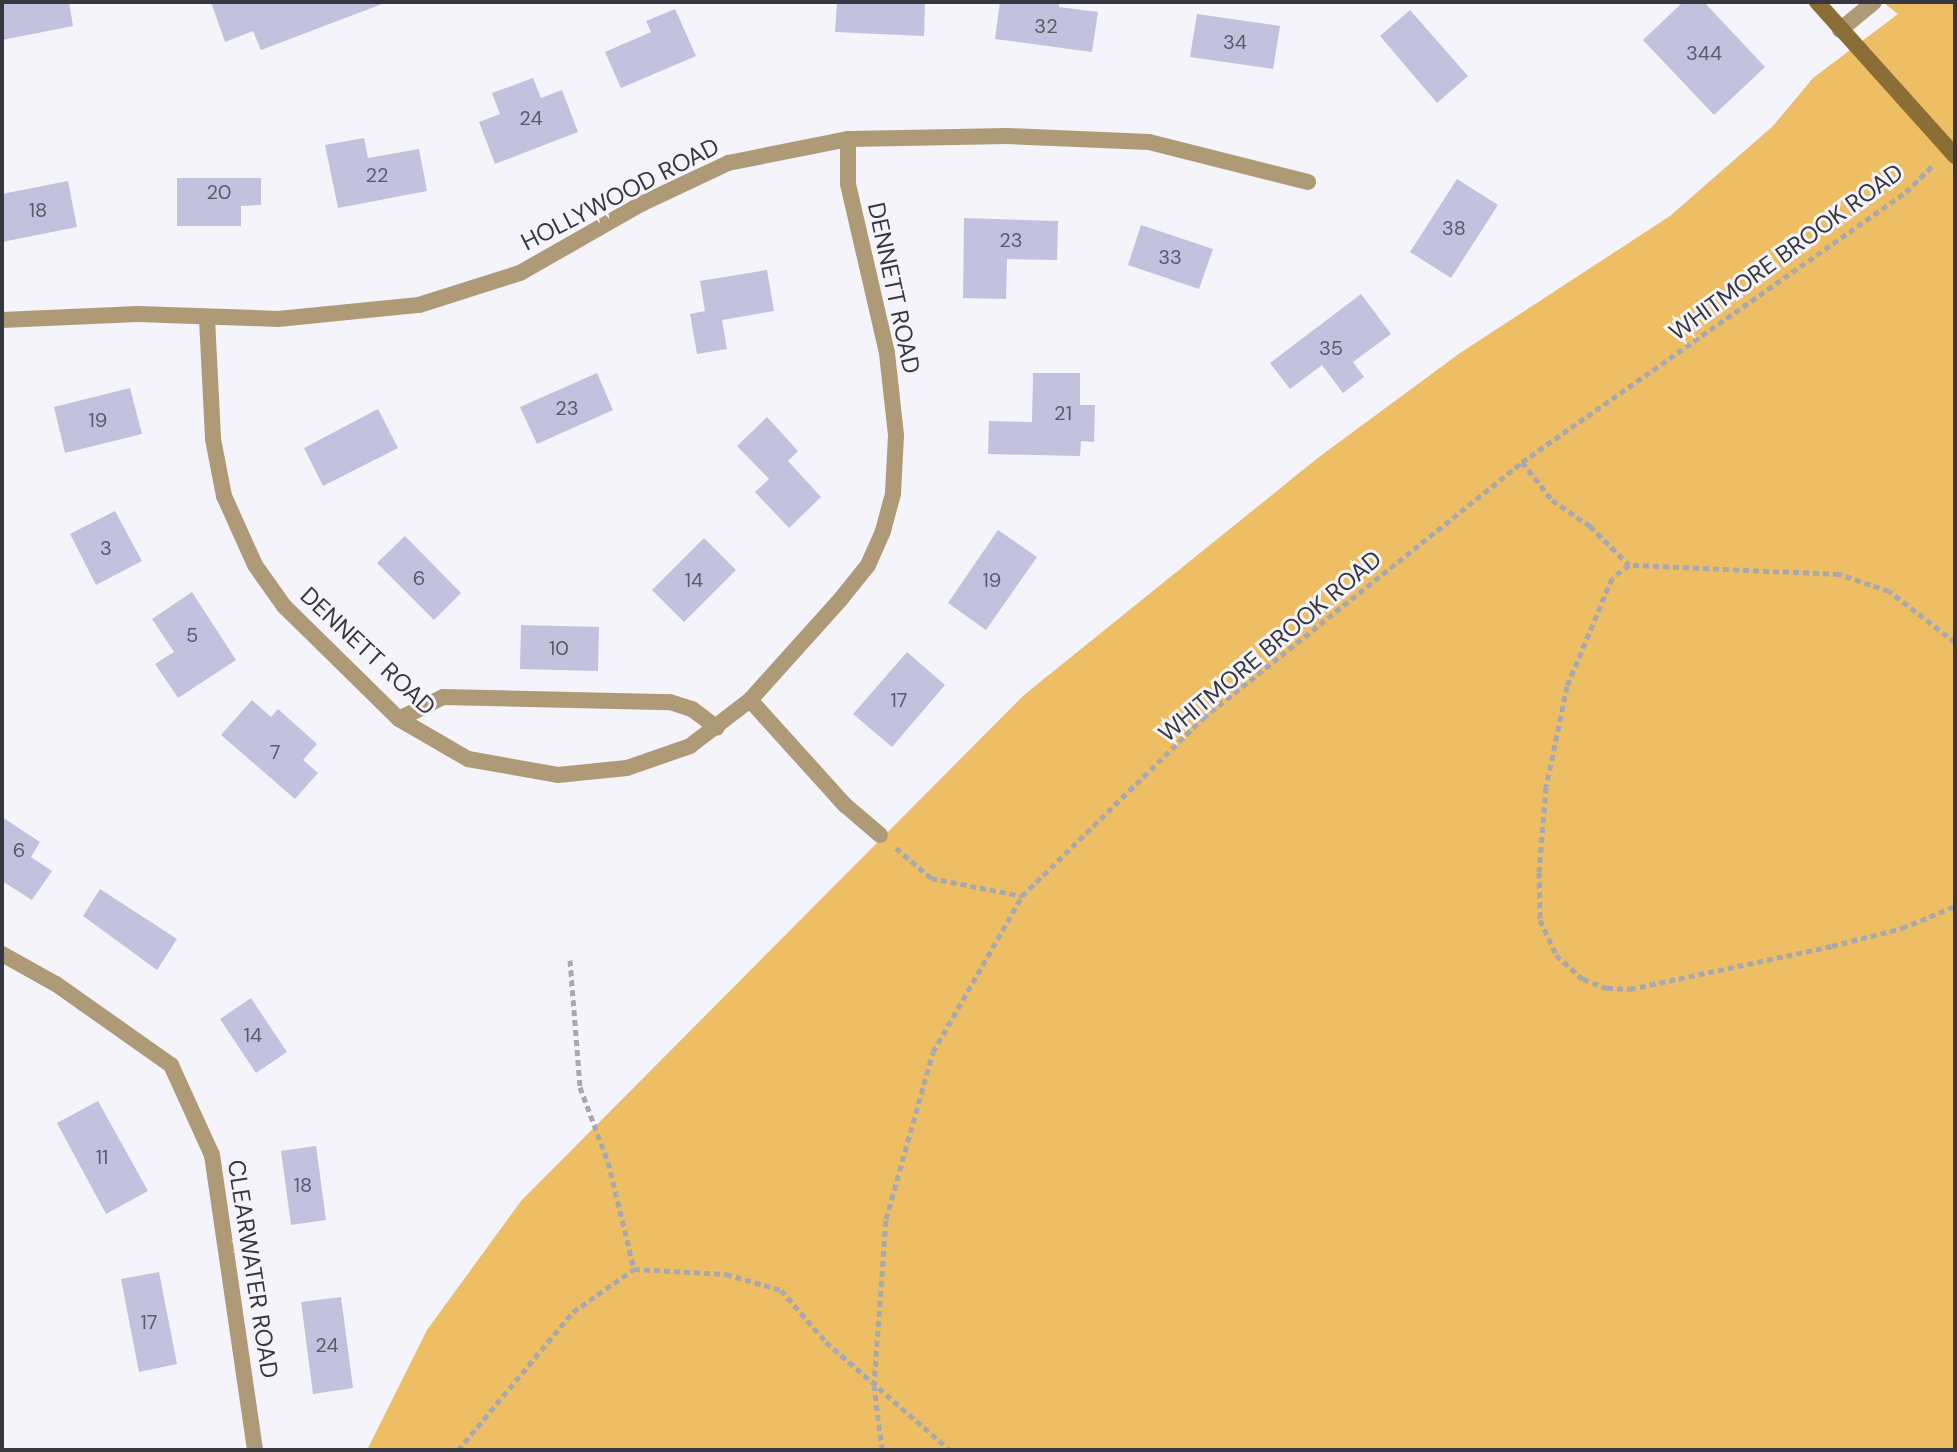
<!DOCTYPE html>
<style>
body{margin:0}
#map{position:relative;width:1957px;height:1452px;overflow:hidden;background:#f4f4fa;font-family:"DM Sans",sans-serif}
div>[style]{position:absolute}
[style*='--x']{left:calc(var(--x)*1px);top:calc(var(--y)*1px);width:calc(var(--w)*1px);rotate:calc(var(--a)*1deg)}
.forest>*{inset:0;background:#eebe65}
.building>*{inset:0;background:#c2c2df}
.path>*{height:5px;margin-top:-2.5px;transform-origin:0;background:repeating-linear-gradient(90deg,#a8a8b0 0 6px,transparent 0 10px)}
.lane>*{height:16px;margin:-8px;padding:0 8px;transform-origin:8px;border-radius:8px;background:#ae9a76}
.street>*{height:16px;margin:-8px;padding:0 8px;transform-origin:8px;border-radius:8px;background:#ae9a76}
.secondary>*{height:16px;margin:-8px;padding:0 8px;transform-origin:8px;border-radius:8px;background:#8b6d36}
span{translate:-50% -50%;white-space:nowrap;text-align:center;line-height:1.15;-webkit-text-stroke:6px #f4f4fa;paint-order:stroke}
.number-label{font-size:20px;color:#5a5a69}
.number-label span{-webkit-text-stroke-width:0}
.street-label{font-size:24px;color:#373742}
.frame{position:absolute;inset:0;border:4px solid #373742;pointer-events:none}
</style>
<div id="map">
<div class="forest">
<i style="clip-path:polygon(1883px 2px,1955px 2px,1955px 1450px,367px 1450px,427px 1330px,521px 1201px,1024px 695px,1319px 457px,1460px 353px,1670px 216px,1773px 126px,1813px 78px,1898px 14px)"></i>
</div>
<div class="building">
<i style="clip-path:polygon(2px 2px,69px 2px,73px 26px,2px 40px)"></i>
<i style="clip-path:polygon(211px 2px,381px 2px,382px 4px,261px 50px,253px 31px,225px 42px)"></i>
<i style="clip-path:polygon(837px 2px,925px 2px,924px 36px,835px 32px)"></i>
<i style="clip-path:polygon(1000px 2px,1059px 2px,1059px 7px,1098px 12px,1092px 52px,995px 39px)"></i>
<i style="clip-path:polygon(1683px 2px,1704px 2px,1765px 67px,1714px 115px,1643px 40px)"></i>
<i style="clip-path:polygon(675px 9px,696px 56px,621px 88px,605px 52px,651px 32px,646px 21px)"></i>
<i style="clip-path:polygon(1410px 10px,1468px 76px,1437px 103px,1380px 36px)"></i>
<i style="clip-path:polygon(1197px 14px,1280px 26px,1273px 69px,1190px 57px)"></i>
<i style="clip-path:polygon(533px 78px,541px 98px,562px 90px,578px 132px,495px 164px,479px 122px,500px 114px,492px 93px)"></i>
<i style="clip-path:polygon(364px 138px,368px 158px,419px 149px,427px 191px,338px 208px,325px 145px)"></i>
<i style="clip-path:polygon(177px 178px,261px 178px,261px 205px,241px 206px,241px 226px,177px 226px)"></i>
<i style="clip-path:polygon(1457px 179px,1498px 205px,1451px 278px,1410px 252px)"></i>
<i style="clip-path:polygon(68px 181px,77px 227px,2px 242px,2px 194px)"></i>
<i style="clip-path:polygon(964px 218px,1058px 221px,1057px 260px,1007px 259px,1006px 299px,963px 298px)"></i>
<i style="clip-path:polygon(1141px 225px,1213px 249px,1199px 289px,1128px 265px)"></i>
<i style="clip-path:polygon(767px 270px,774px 311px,722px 320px,727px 349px,697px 354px,690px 314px,705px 311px,700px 281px)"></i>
<i style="clip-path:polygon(1361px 294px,1391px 334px,1353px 362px,1364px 377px,1343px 393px,1322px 365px,1290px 389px,1270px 363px)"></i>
<i style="clip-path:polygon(597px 373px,613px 410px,537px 444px,520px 407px)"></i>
<i style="clip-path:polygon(1033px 373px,1080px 373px,1080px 405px,1095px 405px,1094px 442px,1081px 441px,1080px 456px,988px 454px,989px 421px,1032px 422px)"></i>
<i style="clip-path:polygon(130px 388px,142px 434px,65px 453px,54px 407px)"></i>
<i style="clip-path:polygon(378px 409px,398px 448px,323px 486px,304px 448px)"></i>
<i style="clip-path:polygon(767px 417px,798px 451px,788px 461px,821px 497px,789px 528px,755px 492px,769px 479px,737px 446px)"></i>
<i style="clip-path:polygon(115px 511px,142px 561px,96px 585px,70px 534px)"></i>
<i style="clip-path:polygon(998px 530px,1037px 557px,986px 630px,948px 603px)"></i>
<i style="clip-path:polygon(405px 536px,461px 593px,434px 620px,377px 563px)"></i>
<i style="clip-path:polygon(704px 538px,736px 570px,684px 622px,652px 590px)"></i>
<i style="clip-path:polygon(192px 592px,236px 660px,178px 698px,155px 664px,174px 652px,152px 619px)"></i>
<i style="clip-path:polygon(521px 625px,599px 627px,598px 671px,520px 669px)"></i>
<i style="clip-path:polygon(907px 652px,945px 685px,892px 747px,853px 714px)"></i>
<i style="clip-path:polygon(252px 700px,271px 717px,278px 709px,317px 744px,303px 760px,318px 773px,295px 799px,221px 735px)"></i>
<i style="clip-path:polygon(2px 817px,40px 842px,31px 857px,52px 871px,32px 900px,2px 881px)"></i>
<i style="clip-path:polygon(100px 889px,177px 939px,157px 970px,83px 916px)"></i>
<i style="clip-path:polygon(251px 998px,287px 1052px,256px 1073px,220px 1019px)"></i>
<i style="clip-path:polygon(98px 1101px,148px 1191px,106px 1214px,57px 1123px)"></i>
<i style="clip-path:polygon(316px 1146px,326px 1220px,291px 1225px,281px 1151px)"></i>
<i style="clip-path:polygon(159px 1272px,177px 1364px,139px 1372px,121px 1279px)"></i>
<i style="clip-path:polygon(341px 1297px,353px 1388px,313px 1394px,301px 1302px)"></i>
</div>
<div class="path">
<i style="--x:1522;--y:462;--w:48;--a:51.7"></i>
<i style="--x:1552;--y:500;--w:46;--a:34.4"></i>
<i style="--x:1590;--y:526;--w:55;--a:45"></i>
<i style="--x:1955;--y:642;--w:83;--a:-142.3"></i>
<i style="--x:1889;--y:591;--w:53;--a:-161.2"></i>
<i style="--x:1839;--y:574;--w:210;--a:-177.5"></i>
<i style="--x:1629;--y:565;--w:21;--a:143"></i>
<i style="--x:1612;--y:578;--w:117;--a:112.6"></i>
<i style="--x:1567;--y:686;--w:103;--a:101.7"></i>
<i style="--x:1546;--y:787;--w:85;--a:94.7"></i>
<i style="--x:1539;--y:872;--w:48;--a:88.8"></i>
<i style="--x:1540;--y:920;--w:38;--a:65"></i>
<i style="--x:1556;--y:955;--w:36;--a:42"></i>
<i style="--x:1583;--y:979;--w:26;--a:21"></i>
<i style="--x:1607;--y:988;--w:23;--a:2"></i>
<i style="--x:1630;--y:989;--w:207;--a:-12"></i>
<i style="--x:1832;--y:946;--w:72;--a:-14.4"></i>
<i style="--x:1902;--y:928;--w:57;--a:-22.5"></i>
<i style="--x:896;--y:848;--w:46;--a:40.6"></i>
<i style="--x:931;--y:878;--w:93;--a:11.2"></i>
<i style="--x:570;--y:960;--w:127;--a:85.5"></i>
<i style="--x:580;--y:1087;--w:80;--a:69.5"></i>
<i style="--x:608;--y:1162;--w:110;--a:76.3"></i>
<i style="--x:458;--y:1450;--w:180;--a:-50.2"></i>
<i style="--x:573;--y:1312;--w:75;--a:-35.2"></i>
<i style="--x:634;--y:1269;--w:92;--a:3.1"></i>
<i style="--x:726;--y:1274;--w:57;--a:16.2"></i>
<i style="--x:781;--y:1290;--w:69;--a:49.1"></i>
<i style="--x:826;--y:1342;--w:164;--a:41.1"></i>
<i style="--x:882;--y:1450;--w:64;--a:-97.1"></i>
<i style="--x:874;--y:1386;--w:167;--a:-85.9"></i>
<i style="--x:886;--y:1219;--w:173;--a:-74.3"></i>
<i style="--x:933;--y:1052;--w:180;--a:-60.3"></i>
<i style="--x:1022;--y:896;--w:254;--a:-44.5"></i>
<i style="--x:1203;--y:718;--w:409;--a:-38.7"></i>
<i style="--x:1522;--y:462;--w:469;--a:-35.1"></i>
<i style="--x:1906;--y:192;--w:38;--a:-45"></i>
</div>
<div class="lane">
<i style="--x:1840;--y:30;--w:44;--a:-39.5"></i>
<i style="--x:399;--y:719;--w:49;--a:-26.6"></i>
<i style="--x:443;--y:697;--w:227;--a:1.3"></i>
<i style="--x:670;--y:702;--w:23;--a:18"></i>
<i style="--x:692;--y:709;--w:31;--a:37"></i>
</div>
<div class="street">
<i style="--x:207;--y:319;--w:120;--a:87.1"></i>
<i style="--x:213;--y:439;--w:58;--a:79.1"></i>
<i style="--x:224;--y:496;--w:76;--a:65.8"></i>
<i style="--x:255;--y:565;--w:50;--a:54.7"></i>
<i style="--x:284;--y:606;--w:161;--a:44.5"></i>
<i style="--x:399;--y:719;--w:80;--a:30.1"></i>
<i style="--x:468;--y:759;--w:91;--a:10.1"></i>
<i style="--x:558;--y:775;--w:69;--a:-5.8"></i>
<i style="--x:627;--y:768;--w:67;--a:-19.2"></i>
<i style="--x:690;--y:746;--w:76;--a:-37.5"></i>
<i style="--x:750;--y:700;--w:135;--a:-48"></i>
<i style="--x:840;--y:600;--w:45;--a:-51.3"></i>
<i style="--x:868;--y:565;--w:37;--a:-66"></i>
<i style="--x:883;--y:531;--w:39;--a:-75"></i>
<i style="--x:893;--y:493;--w:58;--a:-87"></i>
<i style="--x:896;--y:435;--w:82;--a:-96.3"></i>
<i style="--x:887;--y:353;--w:173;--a:-103"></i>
<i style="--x:848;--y:184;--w:45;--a:-90"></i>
<i style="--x:2;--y:320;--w:136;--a:-2.5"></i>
<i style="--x:138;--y:314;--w:140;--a:2"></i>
<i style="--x:278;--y:319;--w:142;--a:-5.7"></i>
<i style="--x:419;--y:305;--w:106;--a:-17.6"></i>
<i style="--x:520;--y:273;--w:139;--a:-29.7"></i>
<i style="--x:641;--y:204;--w:96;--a:-25.2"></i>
<i style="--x:728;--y:163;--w:122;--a:-11.3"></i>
<i style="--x:848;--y:139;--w:159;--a:-1.1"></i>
<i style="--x:1007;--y:136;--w:142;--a:2.4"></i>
<i style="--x:1149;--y:142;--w:164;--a:14.1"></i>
<i style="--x:750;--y:700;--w:142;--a:47.9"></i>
<i style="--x:845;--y:805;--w:46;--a:40.6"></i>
<i style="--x:2;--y:954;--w:62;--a:29.1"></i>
<i style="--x:56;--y:984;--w:141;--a:35.2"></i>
<i style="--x:171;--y:1065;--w:99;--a:65.5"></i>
<i style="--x:212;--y:1155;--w:298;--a:81.7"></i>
</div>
<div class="secondary">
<i style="--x:1817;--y:2;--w:207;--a:48.1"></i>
</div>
<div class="number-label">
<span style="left:1046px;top:26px">32</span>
<span style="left:1235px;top:42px">34</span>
<span style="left:1704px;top:53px">344</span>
<span style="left:531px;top:118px">24</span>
<span style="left:377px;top:175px">22</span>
<span style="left:219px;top:192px">20</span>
<span style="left:38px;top:210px">18</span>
<span style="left:1454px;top:228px">38</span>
<span style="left:1011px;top:240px">23</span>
<span style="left:1170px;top:257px">33</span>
<span style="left:1331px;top:348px">35</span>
<span style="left:567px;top:408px">23</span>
<span style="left:1063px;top:413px">21</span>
<span style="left:98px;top:420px">19</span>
<span style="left:106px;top:548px">3</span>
<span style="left:419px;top:578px">6</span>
<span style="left:694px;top:580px">14</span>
<span style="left:992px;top:580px">19</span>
<span style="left:192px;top:635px">5</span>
<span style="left:559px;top:648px">10</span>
<span style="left:899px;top:700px">17</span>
<span style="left:275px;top:752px">7</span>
<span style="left:19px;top:850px">6</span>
<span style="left:253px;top:1035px">14</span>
<span style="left:102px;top:1157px">11</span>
<span style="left:303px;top:1185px">18</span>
<span style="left:149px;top:1322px">17</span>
<span style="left:327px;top:1345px">24</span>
</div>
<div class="street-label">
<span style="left:620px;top:194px;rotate:-27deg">HOLLYWOOD ROAD</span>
<span style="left:1786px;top:252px;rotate:-36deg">WHITMORE BROOK ROAD</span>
<span style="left:894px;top:288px;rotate:78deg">DENNETT ROAD</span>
<span style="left:1270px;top:646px;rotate:-40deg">WHITMORE BROOK ROAD</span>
<span style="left:368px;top:651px;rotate:43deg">DENNETT ROAD</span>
<span style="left:253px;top:1269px;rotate:81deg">CLEARWATER ROAD</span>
</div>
<div class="frame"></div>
</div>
